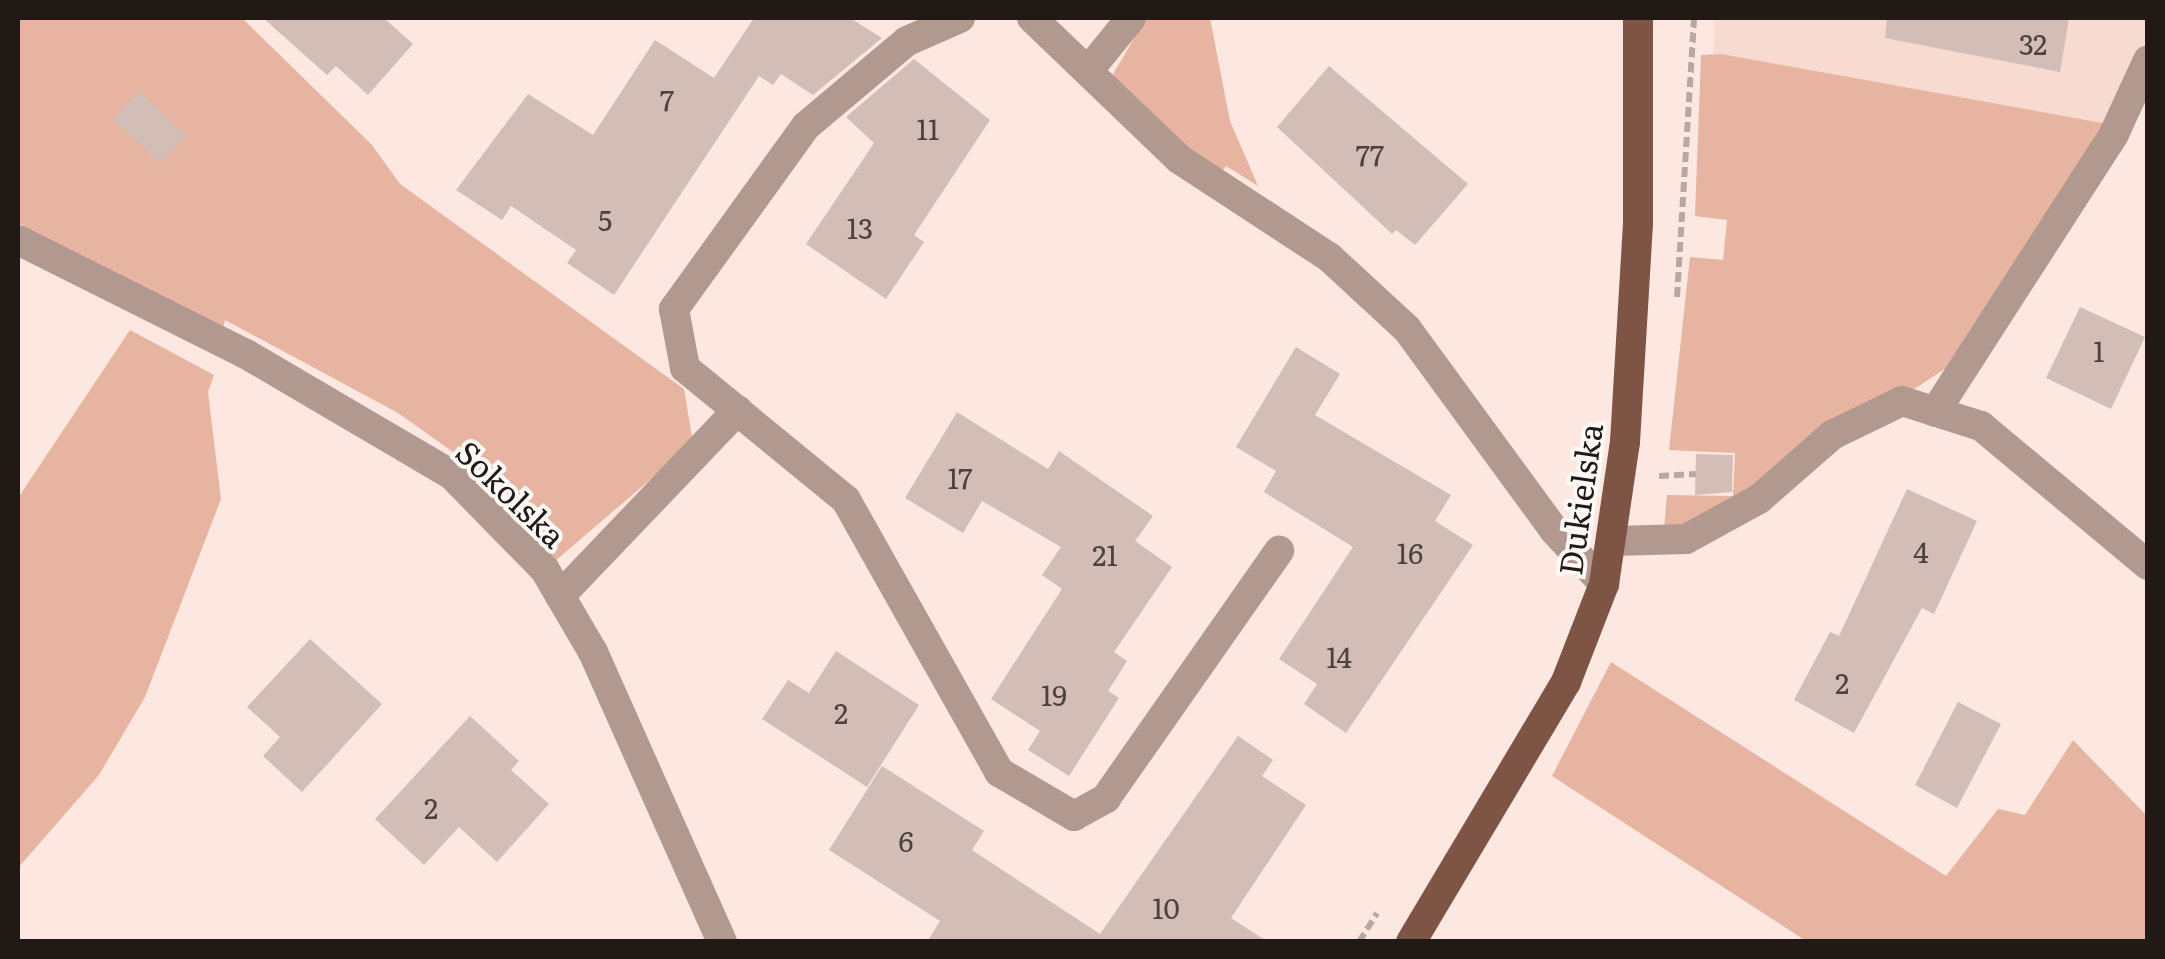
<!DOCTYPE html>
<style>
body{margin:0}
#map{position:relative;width:2165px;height:959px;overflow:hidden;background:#fce8e0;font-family:Literata,serif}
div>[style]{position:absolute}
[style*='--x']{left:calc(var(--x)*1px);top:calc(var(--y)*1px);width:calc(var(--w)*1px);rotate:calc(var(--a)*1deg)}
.built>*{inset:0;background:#f7dad0}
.green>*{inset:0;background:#e6b4a1}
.building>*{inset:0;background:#d2beb7}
.path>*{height:6px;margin-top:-3px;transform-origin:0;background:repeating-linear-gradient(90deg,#b8a8a1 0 10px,transparent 0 15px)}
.minor>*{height:30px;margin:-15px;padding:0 15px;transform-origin:15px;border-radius:15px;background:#b29990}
.major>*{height:30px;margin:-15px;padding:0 15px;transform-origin:15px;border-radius:15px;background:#7e5444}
span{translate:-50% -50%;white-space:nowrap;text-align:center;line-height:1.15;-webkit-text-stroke:8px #fdf9f7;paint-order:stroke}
.number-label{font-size:28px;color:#4c423e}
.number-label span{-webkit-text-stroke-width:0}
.street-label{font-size:32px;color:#201916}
.frame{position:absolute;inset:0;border:20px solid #201916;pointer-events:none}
</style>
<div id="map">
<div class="built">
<i style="clip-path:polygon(1715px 18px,2147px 18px,2147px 36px,2108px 124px,1713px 54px)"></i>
</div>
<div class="green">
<i style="clip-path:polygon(18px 18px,242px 18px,372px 145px,400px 184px,684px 389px,693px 443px,555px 561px,501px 486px,398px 413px,225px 320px,221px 337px,18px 223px)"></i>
<i style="clip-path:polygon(1146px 18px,1210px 18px,1230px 121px,1258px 186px,1226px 166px,1217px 177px,1109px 81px)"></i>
<i style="clip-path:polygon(1721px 54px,2108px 124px,1954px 363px,1711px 521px,1664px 530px,1667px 495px,1733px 496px,1735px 453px,1669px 450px,1690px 257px,1723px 260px,1727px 220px,1695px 216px,1701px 55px)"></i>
<i style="clip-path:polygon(130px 330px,214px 375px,208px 392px,221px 499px,145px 697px,99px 775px,18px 868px,18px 498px)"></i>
<i style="clip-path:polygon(1611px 662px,1946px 876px,1998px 809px,2025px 815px,2073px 740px,2147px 816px,2147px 941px,1806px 941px,1552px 776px)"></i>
</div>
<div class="building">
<i style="clip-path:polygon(263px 18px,384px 18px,413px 44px,368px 95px,336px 66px,327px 75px)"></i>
<i style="clip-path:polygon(754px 18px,850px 18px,882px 38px,813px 95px,781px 74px,773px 85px,759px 76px,614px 295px,567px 263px,576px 250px,511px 206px,502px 220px,456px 190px,528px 94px,593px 135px,655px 40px,714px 78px)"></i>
<i style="clip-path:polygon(1887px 18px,2069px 18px,2060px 72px,1885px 38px)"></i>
<i style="clip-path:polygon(914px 59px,990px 120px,914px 235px,924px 242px,886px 299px,806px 244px,874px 143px,846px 117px)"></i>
<i style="clip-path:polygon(1329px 66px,1468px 184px,1415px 245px,1396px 230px,1392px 234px,1277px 127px)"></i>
<i style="clip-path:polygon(140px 91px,186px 136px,159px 163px,113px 119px)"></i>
<i style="clip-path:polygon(2080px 307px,2145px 337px,2111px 409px,2046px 378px)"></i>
<i style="clip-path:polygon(1296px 347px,1340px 374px,1315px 415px,1451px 495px,1435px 521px,1473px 545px,1346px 733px,1304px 704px,1317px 684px,1279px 659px,1353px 547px,1264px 492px,1276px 471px,1236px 447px)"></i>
<i style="clip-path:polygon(957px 412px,1048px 469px,1059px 451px,1153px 516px,1135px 541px,1172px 567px,1114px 652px,1127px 661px,1108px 691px,1119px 698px,1069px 776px,1028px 750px,1040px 731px,991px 699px,1062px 589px,1042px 575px,1061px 547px,982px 501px,963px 533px,905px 498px)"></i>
<i style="clip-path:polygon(1696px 454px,1733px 455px,1732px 492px,1695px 495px)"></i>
<i style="clip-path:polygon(1907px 489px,1977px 521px,1934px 614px,1922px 608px,1854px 733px,1794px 700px,1830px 632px,1839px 636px)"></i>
<i style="clip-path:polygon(310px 639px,382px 704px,302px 792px,263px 756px,280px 737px,247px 707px)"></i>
<i style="clip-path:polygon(836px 651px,919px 705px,867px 787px,762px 719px,788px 680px,809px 693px)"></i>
<i style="clip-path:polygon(1958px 702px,2001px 724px,1957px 808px,1915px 785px)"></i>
<i style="clip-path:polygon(470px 716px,519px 761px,511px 770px,549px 804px,497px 862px,459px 827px,424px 865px,375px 819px)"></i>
<i style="clip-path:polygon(1238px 736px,1273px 760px,1262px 776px,1306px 805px,1231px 918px,1268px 942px,927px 942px,940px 921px,829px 850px,882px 766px,984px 831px,972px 850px,1100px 934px)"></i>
</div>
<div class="path">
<i style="--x:1677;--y:297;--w:279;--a:-86.5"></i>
<i style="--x:1659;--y:476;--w:37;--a:-3"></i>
<i style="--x:1359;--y:942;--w:34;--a:-58"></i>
</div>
<div class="minor">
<i style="--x:960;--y:18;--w:58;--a:156.5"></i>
<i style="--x:907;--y:41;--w:132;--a:139.9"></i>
<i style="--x:806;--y:126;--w:226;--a:125.8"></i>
<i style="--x:674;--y:309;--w:60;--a:79.4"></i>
<i style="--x:685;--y:368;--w:208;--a:39.3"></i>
<i style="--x:846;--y:500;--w:312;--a:60.6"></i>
<i style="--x:999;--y:772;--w:87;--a:30.4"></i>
<i style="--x:1074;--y:816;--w:37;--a:-29"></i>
<i style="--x:1106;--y:798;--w:302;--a:-55"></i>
<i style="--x:1032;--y:18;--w:204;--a:43.8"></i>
<i style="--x:1179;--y:159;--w:179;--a:33.2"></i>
<i style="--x:1329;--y:257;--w:106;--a:42.7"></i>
<i style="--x:1407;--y:329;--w:249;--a:53.8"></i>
<i style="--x:1554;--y:530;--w:74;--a:47.2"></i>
<i style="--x:1088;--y:71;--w:68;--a:-50.9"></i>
<i style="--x:18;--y:240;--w:255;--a:26.6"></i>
<i style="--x:246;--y:354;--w:239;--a:30.4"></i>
<i style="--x:452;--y:475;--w:133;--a:45.6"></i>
<i style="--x:545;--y:570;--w:95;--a:59.7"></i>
<i style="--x:593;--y:652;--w:317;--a:66"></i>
<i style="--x:1935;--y:412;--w:331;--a:-57.2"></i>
<i style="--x:2114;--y:134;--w:81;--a:-65.3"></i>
<i style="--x:1615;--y:541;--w:71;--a:-1.6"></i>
<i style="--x:1686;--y:539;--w:83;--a:-28.7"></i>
<i style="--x:1759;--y:499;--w:97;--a:-41.2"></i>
<i style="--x:1832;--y:435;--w:78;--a:-25.9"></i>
<i style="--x:1902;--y:401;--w:83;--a:17.6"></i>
<i style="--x:1981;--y:426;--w:217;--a:39.8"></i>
<i style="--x:560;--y:596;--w:257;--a:-46.3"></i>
</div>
<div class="major">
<i style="--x:1411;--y:942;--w:303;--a:-59.2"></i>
<i style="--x:1566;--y:682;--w:105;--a:-68.8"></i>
<i style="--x:1604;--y:584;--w:144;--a:-81.6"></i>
<i style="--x:1625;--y:442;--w:219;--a:-86.6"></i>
<i style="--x:1638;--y:223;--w:205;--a:-90"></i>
</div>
<div class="number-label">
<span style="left:2033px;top:43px">32</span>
<span style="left:667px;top:99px">7</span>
<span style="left:928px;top:128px">11</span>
<span style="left:1370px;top:154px">77</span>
<span style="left:605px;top:219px">5</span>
<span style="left:860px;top:227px">13</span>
<span style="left:2099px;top:350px">1</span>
<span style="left:960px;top:477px">17</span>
<span style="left:1921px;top:551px">4</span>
<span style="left:1410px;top:552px">16</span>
<span style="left:1105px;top:554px">21</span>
<span style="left:1339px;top:656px">14</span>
<span style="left:1842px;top:682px">2</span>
<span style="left:1054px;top:694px">19</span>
<span style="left:841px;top:712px">2</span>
<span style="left:431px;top:807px">2</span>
<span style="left:906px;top:840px">6</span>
<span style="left:1166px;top:907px">10</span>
</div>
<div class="street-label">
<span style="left:512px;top:493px;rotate:44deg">Sokolska</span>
<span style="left:1579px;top:499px;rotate:-82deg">Dukielska</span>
</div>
<div class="frame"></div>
</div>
